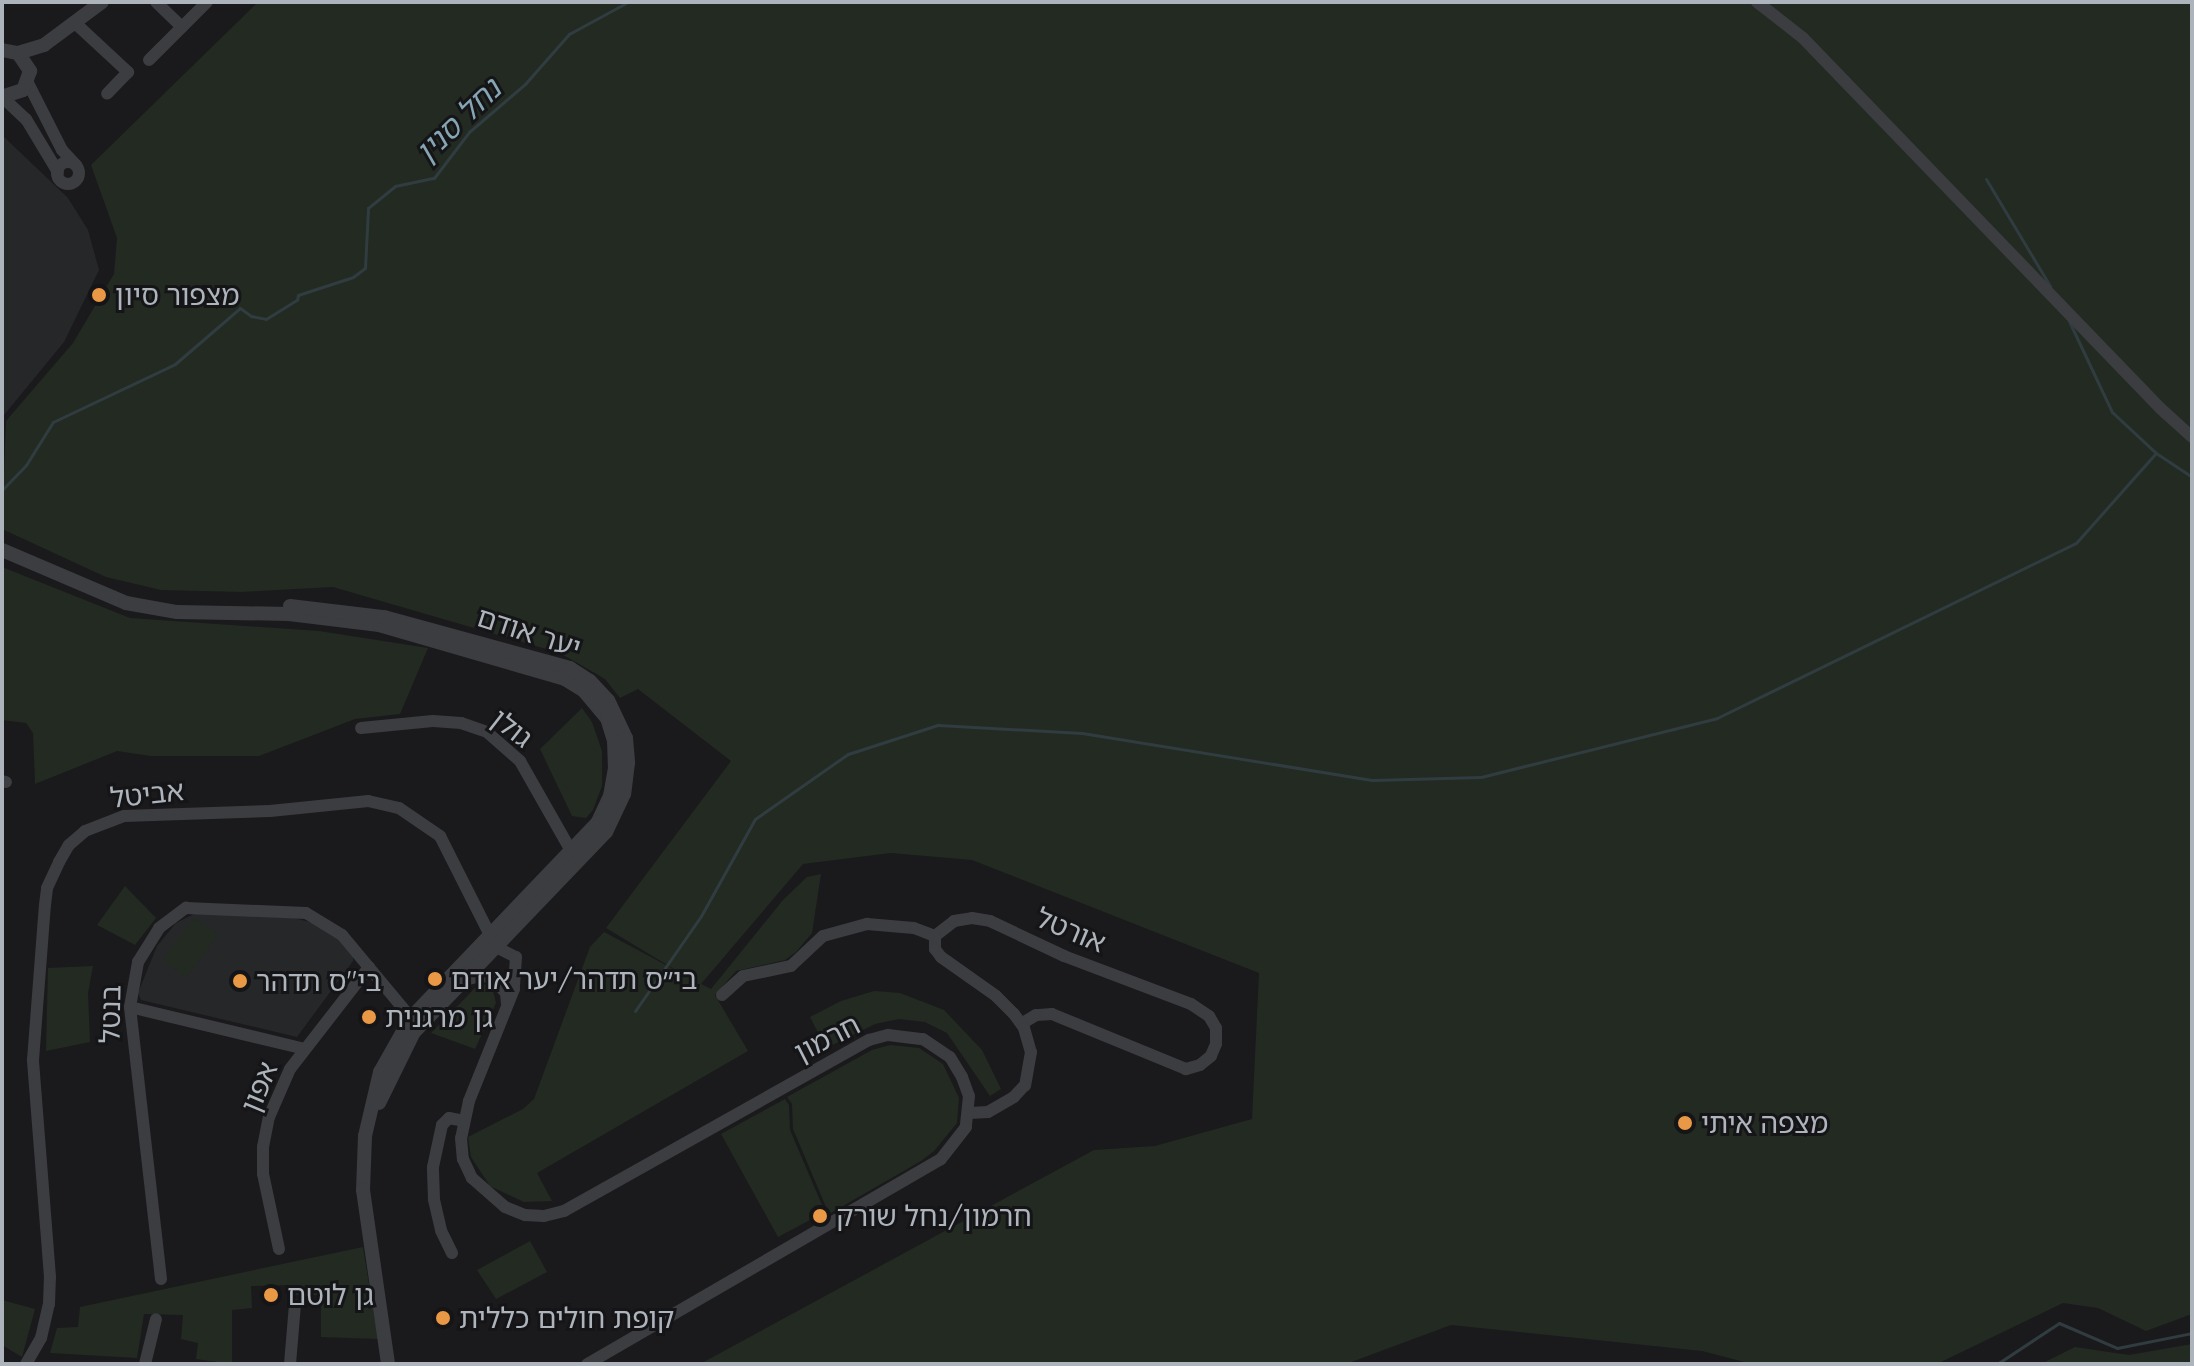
<!DOCTYPE html>
<meta charset="utf-8">
<style>
body{margin:0}
#map{position:relative;width:2194px;height:1366px;overflow:hidden;background:#1a1a1c;font-family:Quicksand,"Noto Sans Hebrew",sans-serif}
div>[style]{position:absolute}
[style*='--x']{left:calc(var(--x)*1px);top:calc(var(--y)*1px);width:calc(var(--w)*1px);rotate:calc(var(--a)*1deg)}
.built>*{inset:0;background:#262729}
.green>*{inset:0;background:#222a22}
.stream>*{height:3px;margin:-1.5px;padding:0 1.5px;transform-origin:1.5px;border-radius:1.5px;background:#303c40}
.minor>*{height:12px;margin:-6px;padding:0 6px;transform-origin:6px;border-radius:6px;background:#3b3d41}
.minor>.ring{margin:-6px;padding:0;box-sizing:content-box;background:none;border:12px solid #3b3d41;border-radius:50%}
.tertiary>*{height:14px;margin:-7px;padding:0 7px;transform-origin:7px;border-radius:7px;background:#3b3d41}
.dots>*{width:22px;height:22px;translate:-50% -50%;box-sizing:border-box;border:4px solid #151517;border-radius:50%}
span{translate:-50% -50%;white-space:nowrap;text-align:center;line-height:1.15;-webkit-text-stroke:6px #151517;paint-order:stroke}
.poi-label{font-size:28px;color:#adb4bb}
.left{translate:0 -50%;text-align:left}
.street-label{font-size:28px;color:#adb4bb}
.water-label{font-size:30px;color:#87a6b4;font-style:italic}
.frame{position:absolute;inset:0;border:4px solid #adb4bb;pointer-events:none}
</style>
<div id="map">
<div class="built">
<i style="clip-path:polygon(2px 135px,68px 198px,88px 230px,99px 270px,64px 342px,4px 415px,2px 426px)"></i>
<i style="clip-path:polygon(196px 913px,294px 918px,317px 924px,344px 943px,353px 955px,353px 961px,297px 1037px,141px 1000px,138px 993px,157px 946px,176px 923px)"></i>
</div>
<div class="green">
<i style="clip-path:polygon(258px 2px,2192px 2px,2192px 1314px,2146px 1331px,2098px 1308px,2063px 1303px,1941px 1362px,1925px 1364px,1752px 1364px,1702px 1351px,1451px 1325px,1346px 1364px,700px 1364px,1094px 1150px,1155px 1146px,1252px 1119px,1259px 973px,972px 860px,891px 853px,803px 864px,701px 984px,711px 989px,783px 900px,807px 877px,821px 874px,812px 933px,796px 952px,785px 960px,736px 971px,715px 995px,748px 1051px,537px 1173px,552px 1201px,524px 1202px,490px 1186px,471px 1157px,468px 1137px,523px 1109px,534px 1099px,590px 947px,604px 932px,679px 972px,606px 928px,731px 761px,638px 689px,620px 698px,605px 679px,560px 653px,333px 587px,241px 592px,161px 590px,106px 577px,2px 529px,6px 421px,73px 343px,114px 274px,117px 238px,91px 165px)"></i>
<i style="clip-path:polygon(2px 567px,130px 618px,319px 631px,428px 648px,400px 714px,355px 719px,259px 756px,151px 756px,117px 751px,35px 784px,33px 733px,26px 723px,2px 720px)"></i>
<i style="clip-path:polygon(582px 708px,592px 722px,602px 751px,602px 786px,593px 810px,586px 818px,572px 816px,540px 749px)"></i>
<i style="clip-path:polygon(125px 886px,156px 918px,135px 945px,97px 925px)"></i>
<i style="clip-path:polygon(194px 918px,218px 935px,186px 977px,163px 960px)"></i>
<i style="clip-path:polygon(93px 966px,88px 993px,90px 1042px,46px 1051px,48px 968px)"></i>
<i style="clip-path:polygon(484px 984px,492px 987px,496px 1003px,475px 1049px,431px 1033px,477px 986px)"></i>
<i style="clip-path:polygon(874px 991px,900px 993px,944px 1010px,982px 1050px,1001px 1089px,990px 1096px,947px 1033px,925px 1022px,899px 1019px,875px 1024px,826px 1048px,810px 1017px,841px 1001px)"></i>
<i style="clip-path:polygon(890px 1045px,919px 1048px,943px 1064px,959px 1098px,957px 1123px,934px 1151px,921px 1161px,829px 1214px,793px 1129px,792px 1104px,787px 1097px,872px 1050px)"></i>
<i style="clip-path:polygon(785px 1099px,789px 1105px,790px 1130px,825px 1212px,778px 1237px,721px 1134px)"></i>
<i style="clip-path:polygon(530px 1241px,547px 1272px,496px 1299px,477px 1270px)"></i>
<i style="clip-path:polygon(363px 1247px,378px 1339px,321px 1337px,321px 1295px,294px 1295px,291px 1285px,251px 1286px,252px 1308px,232px 1310px,232px 1364px,196px 1359px,198px 1343px,181px 1339px,183px 1315px,144px 1314px,137px 1358px,50px 1353px,57px 1328px,78px 1327px,80px 1307px)"></i>
<i style="clip-path:polygon(2px 1300px,35px 1309px,22px 1357px,2px 1345px)"></i>
<i style="clip-path:polygon(2192px 1344px,2192px 1364px,2041px 1364px,2075px 1347px,2129px 1355px)"></i>
</div>
<div class="stream">
<i style="--x:1986;--y:179;--w:125;--a:59.1"></i>
<i style="--x:2069;--y:321;--w:101;--a:64.7"></i>
<i style="--x:2112;--y:412;--w:60;--a:43"></i>
<i style="--x:2156;--y:453;--w:43;--a:33.7"></i>
<i style="--x:2;--y:490;--w:35;--a:-46"></i>
<i style="--x:26;--y:465;--w:51;--a:-57.9"></i>
<i style="--x:53;--y:422;--w:135;--a:-25.4"></i>
<i style="--x:175;--y:364;--w:86;--a:-40.7"></i>
<i style="--x:240;--y:308;--w:14;--a:36"></i>
<i style="--x:251;--y:316;--w:15;--a:11"></i>
<i style="--x:266;--y:319;--w:36;--a:-32"></i>
<i style="--x:297;--y:300;--w:5;--a:-79"></i>
<i style="--x:298;--y:295;--w:58;--a:-18.1"></i>
<i style="--x:353;--y:277;--w:15;--a:-37"></i>
<i style="--x:365;--y:268;--w:60;--a:-87.1"></i>
<i style="--x:368;--y:208;--w:35;--a:-39"></i>
<i style="--x:395;--y:186;--w:40;--a:-12"></i>
<i style="--x:434;--y:178;--w:58;--a:-52.7"></i>
<i style="--x:469;--y:132;--w:74;--a:-40.6"></i>
<i style="--x:525;--y:84;--w:67;--a:-48.7"></i>
<i style="--x:569;--y:34;--w:67;--a:-28.5"></i>
<i style="--x:635;--y:1011;--w:116;--a:-55.2"></i>
<i style="--x:701;--y:916;--w:111;--a:-60.9"></i>
<i style="--x:755;--y:819;--w:113;--a:-35"></i>
<i style="--x:848;--y:754;--w:95;--a:-17.9"></i>
<i style="--x:938;--y:725;--w:144;--a:3.2"></i>
<i style="--x:1082;--y:733;--w:295;--a:9.2"></i>
<i style="--x:1373;--y:780;--w:108;--a:-1.6"></i>
<i style="--x:1481;--y:777;--w:243;--a:-14"></i>
<i style="--x:1717;--y:718;--w:399;--a:-26"></i>
<i style="--x:2076;--y:543;--w:120;--a:-48.4"></i>
<i style="--x:1495;--y:1364;--w:51;--a:0"></i>
<i style="--x:1997;--y:1364;--w:74;--a:-33.5"></i>
<i style="--x:2059;--y:1323;--w:63;--a:23.3"></i>
<i style="--x:2117;--y:1348;--w:76;--a:-11.3"></i>
</div>
<div class="minor">
<i style="--x:156;--y:2;--w:36;--a:44"></i>
<i style="--x:1757;--y:2;--w:58;--a:38"></i>
<i style="--x:1803;--y:38;--w:514;--a:46.02"></i>
<i style="--x:2160;--y:408;--w:43;--a:42.2"></i>
<i style="--x:74;--y:22;--w:74;--a:42.8"></i>
<i style="--x:128;--y:72;--w:30;--a:134"></i>
<i style="--x:149;--y:60;--w:82;--a:-45"></i>
<i style="--x:28;--y:83;--w:75;--a:63.1"></i>
<i style="--x:62;--y:150;--w:21;--a:47"></i>
<i style="--x:2;--y:97;--w:33;--a:43"></i>
<i style="--x:26;--y:119;--w:62;--a:58.9"></i>
<i class="ring" style="left:57px;top:162px;width:10px;height:10px"></i>
<i style="--x:361;--y:728;--w:72;--a:-5.6"></i>
<i style="--x:433;--y:721;--w:28;--a:4"></i>
<i style="--x:461;--y:723;--w:28;--a:19"></i>
<i style="--x:487;--y:732;--w:44;--a:41.3"></i>
<i style="--x:520;--y:761;--w:109;--a:60.4"></i>
<i style="--x:2;--y:781;--w:4;--a:14"></i>
<i style="--x:935;--y:936;--w:24;--a:-38"></i>
<i style="--x:954;--y:921;--w:18;--a:-9"></i>
<i style="--x:972;--y:918;--w:18;--a:9"></i>
<i style="--x:990;--y:921;--w:82;--a:25.3"></i>
<i style="--x:1064;--y:956;--w:136;--a:20.7"></i>
<i style="--x:1191;--y:1004;--w:22;--a:34"></i>
<i style="--x:1209;--y:1016;--w:14;--a:60"></i>
<i style="--x:1216;--y:1028;--w:16;--a:90"></i>
<i style="--x:1216;--y:1044;--w:13;--a:113"></i>
<i style="--x:1211;--y:1056;--w:14;--a:141"></i>
<i style="--x:1200;--y:1065;--w:15;--a:164"></i>
<i style="--x:1186;--y:1069;--w:145;--a:-157.7"></i>
<i style="--x:1052;--y:1014;--w:16;--a:176"></i>
<i style="--x:1036;--y:1015;--w:17;--a:149"></i>
<i style="--x:935;--y:936;--w:13;--a:90"></i>
<i style="--x:935;--y:949;--w:10;--a:53"></i>
<i style="--x:941;--y:957;--w:67;--a:35.3"></i>
<i style="--x:996;--y:996;--w:25;--a:45"></i>
<i style="--x:1014;--y:1014;--w:17;--a:54"></i>
<i style="--x:1024;--y:1028;--w:25;--a:74"></i>
<i style="--x:1031;--y:1052;--w:34;--a:100"></i>
<i style="--x:1025;--y:1085;--w:16;--a:133"></i>
<i style="--x:1014;--y:1097;--w:30;--a:150"></i>
<i style="--x:988;--y:1112;--w:18;--a:177"></i>
<i style="--x:464;--y:980;--w:18;--a:-13"></i>
<i style="--x:482;--y:976;--w:10;--a:6"></i>
<i style="--x:492;--y:977;--w:21;--a:49"></i>
<i style="--x:506;--y:993;--w:11;--a:85"></i>
<i style="--x:722;--y:995;--w:28;--a:-42"></i>
<i style="--x:743;--y:976;--w:49;--a:-11.8"></i>
<i style="--x:791;--y:966;--w:44;--a:-43.2"></i>
<i style="--x:823;--y:936;--w:46;--a:-15.3"></i>
<i style="--x:867;--y:924;--w:47;--a:4.9"></i>
<i style="--x:914;--y:928;--w:22;--a:21"></i>
<i style="--x:130;--y:1007;--w:180;--a:13.5"></i>
<i style="--x:279;--y:1249;--w:77;--a:-102"></i>
<i style="--x:263;--y:1174;--w:27;--a:-90"></i>
<i style="--x:263;--y:1147;--w:31;--a:-79"></i>
<i style="--x:269;--y:1117;--w:52;--a:-66.4"></i>
<i style="--x:290;--y:1069;--w:129;--a:-52.2"></i>
<i style="--x:452;--y:1253;--w:25;--a:-116"></i>
<i style="--x:441;--y:1230;--w:32;--a:-103"></i>
<i style="--x:434;--y:1199;--w:32;--a:-92"></i>
<i style="--x:433;--y:1167;--w:43;--a:-77.9"></i>
<i style="--x:442;--y:1125;--w:10;--a:-45"></i>
<i style="--x:449;--y:1118;--w:15;--a:11"></i>
<i style="--x:161;--y:1279;--w:274;--a:-96.5"></i>
<i style="--x:130;--y:1007;--w:46;--a:-79.9"></i>
<i style="--x:138;--y:962;--w:40;--a:-58"></i>
<i style="--x:159;--y:928;--w:34;--a:-37"></i>
<i style="--x:186;--y:908;--w:120;--a:2.4"></i>
<i style="--x:306;--y:913;--w:42;--a:31.4"></i>
<i style="--x:342;--y:935;--w:117;--a:50.2"></i>
<i style="--x:26;--y:1364;--w:30;--a:-60"></i>
<i style="--x:41;--y:1338;--w:35;--a:-77"></i>
<i style="--x:49;--y:1304;--w:27;--a:-88"></i>
<i style="--x:50;--y:1277;--w:218;--a:-94.5"></i>
<i style="--x:33;--y:1060;--w:155;--a:-85.6"></i>
<i style="--x:45;--y:905;--w:17;--a:-83"></i>
<i style="--x:47;--y:888;--w:29;--a:-65"></i>
<i style="--x:59;--y:862;--w:20;--a:-60"></i>
<i style="--x:69;--y:845;--w:21;--a:-41"></i>
<i style="--x:85;--y:831;--w:42;--a:-21"></i>
<i style="--x:124;--y:816;--w:146;--a:-2"></i>
<i style="--x:270;--y:811;--w:99;--a:-5.8"></i>
<i style="--x:368;--y:801;--w:32;--a:13"></i>
<i style="--x:399;--y:808;--w:50;--a:34.3"></i>
<i style="--x:440;--y:836;--w:124;--a:63.2"></i>
<i style="--x:496;--y:947;--w:22;--a:27"></i>
<i style="--x:516;--y:957;--w:32;--a:94"></i>
<i style="--x:514;--y:989;--w:121;--a:111.9"></i>
<i style="--x:469;--y:1101;--w:38;--a:102"></i>
<i style="--x:461;--y:1138;--w:21;--a:85"></i>
<i style="--x:463;--y:1159;--w:21;--a:65"></i>
<i style="--x:472;--y:1178;--w:44;--a:41.3"></i>
<i style="--x:505;--y:1207;--w:22;--a:22"></i>
<i style="--x:525;--y:1215;--w:19;--a:3"></i>
<i style="--x:544;--y:1216;--w:21;--a:-14"></i>
<i style="--x:564;--y:1211;--w:350;--a:-29.3"></i>
<i style="--x:869;--y:1040;--w:20;--a:-15"></i>
<i style="--x:888;--y:1035;--w:35;--a:7"></i>
<i style="--x:923;--y:1039;--w:32;--a:34"></i>
<i style="--x:950;--y:1057;--w:23;--a:59"></i>
<i style="--x:962;--y:1077;--w:20;--a:70"></i>
<i style="--x:969;--y:1096;--w:31;--a:96"></i>
<i style="--x:966;--y:1127;--w:41;--a:128"></i>
<i style="--x:941;--y:1159;--w:409;--a:149.9"></i>
<i style="--x:145;--y:1364;--w:46;--a:-76.3"></i>
<i style="--x:290;--y:1364;--w:59;--a:-85.2"></i>
</div>
<div class="tertiary">
<i style="--x:2;--y:50;--w:16;--a:11"></i>
<i style="--x:18;--y:53;--w:22;--a:56"></i>
<i style="--x:30;--y:71;--w:20;--a:110"></i>
<i style="--x:23;--y:90;--w:22;--a:162"></i>
<i style="--x:18;--y:53;--w:27;--a:-17"></i>
<i style="--x:44;--y:45;--w:72;--a:-36.6"></i>
<i style="--x:2;--y:550;--w:135;--a:23.1"></i>
<i style="--x:126;--y:603;--w:52;--a:10"></i>
<i style="--x:177;--y:612;--w:112;--a:1"></i>
<i style="--x:289;--y:614;--w:91;--a:7"></i>
<i style="--x:379;--y:625;--w:194;--a:16.2"></i>
<i style="--x:565;--y:679;--w:22;--a:32"></i>
<i style="--x:584;--y:691;--w:35;--a:50"></i>
<i style="--x:607;--y:718;--w:24;--a:73"></i>
<i style="--x:614;--y:741;--w:27;--a:88"></i>
<i style="--x:615;--y:768;--w:28;--a:100"></i>
<i style="--x:610;--y:796;--w:29;--a:115"></i>
<i style="--x:598;--y:822;--w:272;--a:133.7"></i>
<i style="--x:410;--y:1019;--w:61;--a:119.5"></i>
<i style="--x:380;--y:1072;--w:66;--a:103.2"></i>
<i style="--x:365;--y:1136;--w:54;--a:92.1"></i>
<i style="--x:363;--y:1190;--w:176;--a:81.8"></i>
<i style="--x:290;--y:606;--w:95;--a:6.7"></i>
<i style="--x:384;--y:617;--w:193;--a:15.3"></i>
<i style="--x:570;--y:668;--w:24;--a:33"></i>
<i style="--x:590;--y:681;--w:26;--a:47"></i>
<i style="--x:608;--y:700;--w:42;--a:64.7"></i>
<i style="--x:626;--y:738;--w:25;--a:85"></i>
<i style="--x:628;--y:763;--w:31;--a:97"></i>
<i style="--x:624;--y:794;--w:42;--a:115.3"></i>
<i style="--x:606;--y:832;--w:277;--a:133.8"></i>
<i style="--x:414;--y:1032;--w:79;--a:116.2"></i>
</div>
<div class="dots">
<i style="left:99px;top:295px;background:#e99845"></i>
<i style="left:435px;top:979px;background:#e99845"></i>
<i style="left:240px;top:981px;background:#e99845"></i>
<i style="left:369px;top:1017px;background:#e99845"></i>
<i style="left:1685px;top:1123px;background:#e99845"></i>
<i style="left:820px;top:1216px;background:#e99845"></i>
<i style="left:271px;top:1295px;background:#e99845"></i>
<i style="left:443px;top:1318px;background:#e99845"></i>
</div>
<div class="poi-label">
<span class="left" style="left:115px;top:295px">מצפור סיון</span>
<span class="left" style="left:451px;top:979px">בי״ס תדהר/יער אודם</span>
<span class="left" style="left:256px;top:981px">בי"ס תדהר</span>
<span class="left" style="left:385px;top:1017px">גן מרגנית</span>
<span class="left" style="left:1701px;top:1123px">מצפה איתי</span>
<span class="left" style="left:836px;top:1216px">חרמון/נחל שורק</span>
<span class="left" style="left:287px;top:1295px">גן לוטם</span>
<span class="left" style="left:459px;top:1318px">קופת חולים כללית</span>
</div>
<div class="street-label">
<span style="left:529px;top:632px;rotate:18deg">יער אודם</span>
<span style="left:512px;top:728px;rotate:38deg">גולן</span>
<span style="left:147px;top:794px;rotate:-6deg">אביטל</span>
<span style="left:1071px;top:930px;rotate:23deg">אורטל</span>
<span style="left:110px;top:1014px;rotate:-89deg">בנטל</span>
<span style="left:827px;top:1038px;rotate:-27deg">חרמון</span>
<span style="left:259px;top:1087px;rotate:-67deg">אפון</span>
</div>
<div class="water-label">
<span style="left:458px;top:120px;rotate:-44deg">נחל סנין</span>
</div>
<div class="frame"></div>
</div>
